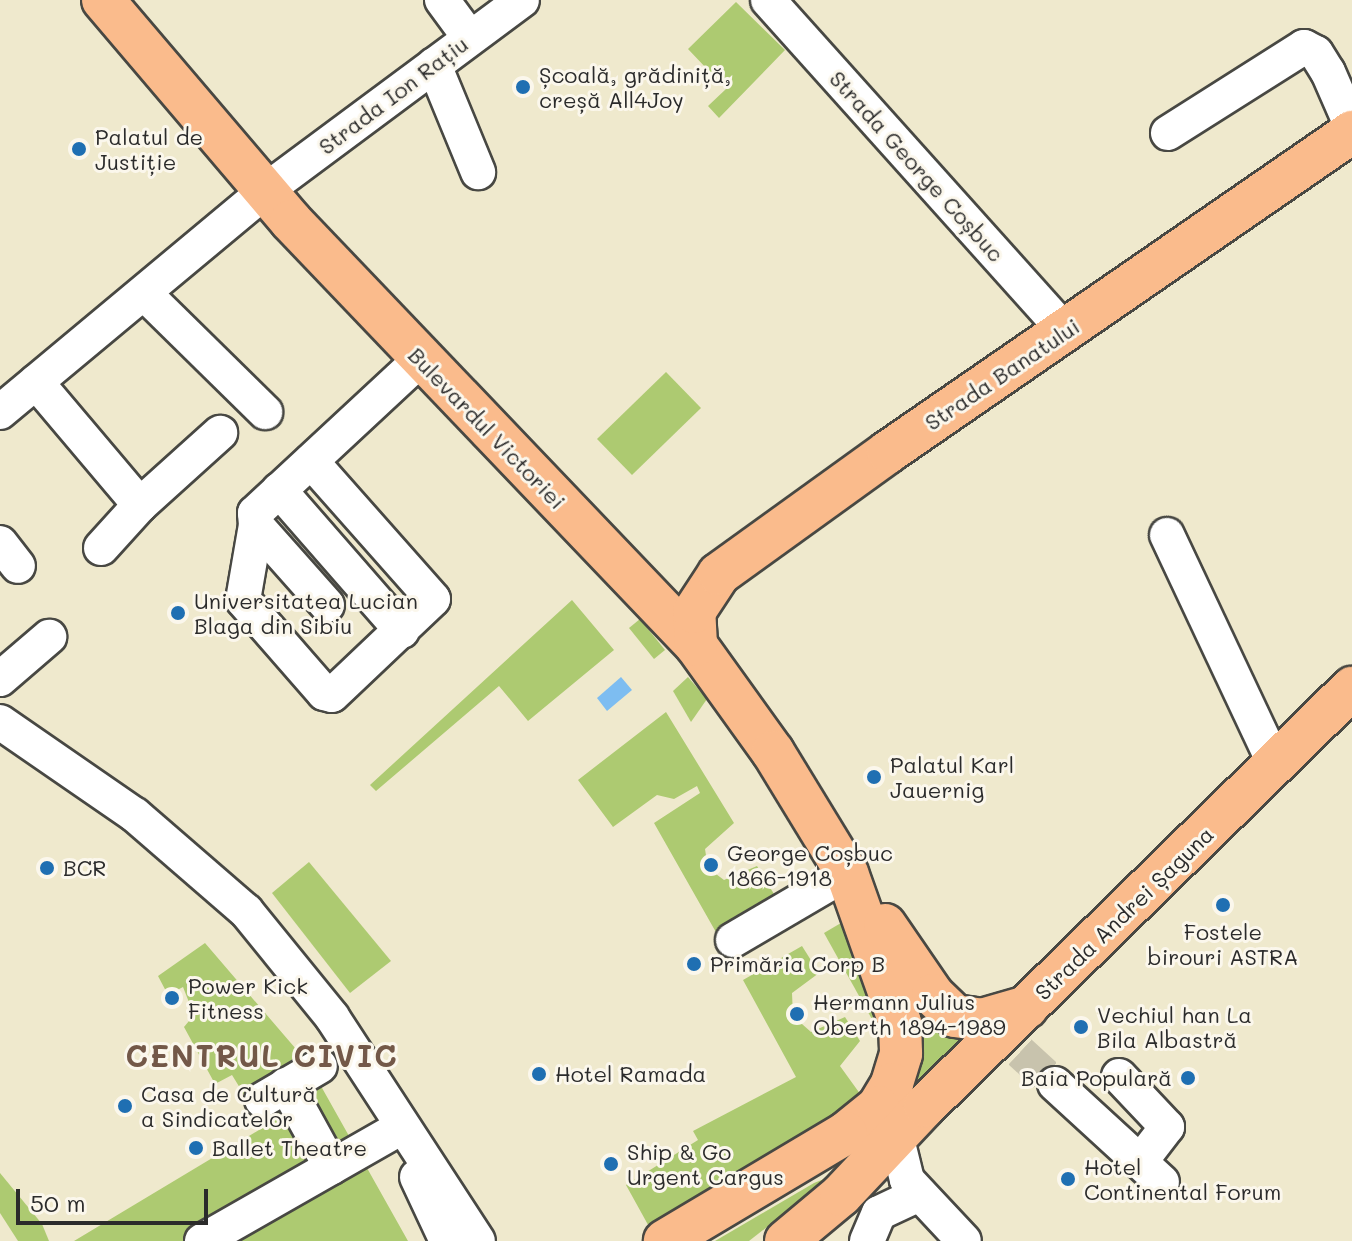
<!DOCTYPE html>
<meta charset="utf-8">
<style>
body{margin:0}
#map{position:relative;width:1352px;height:1241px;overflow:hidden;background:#efe9cd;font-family:Mali,sans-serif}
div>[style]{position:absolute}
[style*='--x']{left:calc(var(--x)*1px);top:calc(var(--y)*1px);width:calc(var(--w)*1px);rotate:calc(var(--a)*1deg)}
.green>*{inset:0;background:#adca71}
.water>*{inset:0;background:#7dbdf1}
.minor-tunnel>*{height:34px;margin-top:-17px;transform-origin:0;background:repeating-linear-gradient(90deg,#c8c3ad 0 34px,transparent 0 51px)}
.roads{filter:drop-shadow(2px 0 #484843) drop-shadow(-2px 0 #484843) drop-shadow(0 2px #484843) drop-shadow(0 -2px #484843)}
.minor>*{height:34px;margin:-17px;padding:0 17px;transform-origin:17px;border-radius:17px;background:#fff}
.major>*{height:42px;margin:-21px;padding:0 21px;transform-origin:21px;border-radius:21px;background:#fabb8c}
.dots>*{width:22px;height:22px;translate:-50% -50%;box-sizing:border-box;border:4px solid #fbf7ec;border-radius:50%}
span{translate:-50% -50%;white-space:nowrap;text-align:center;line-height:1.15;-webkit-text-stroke:6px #fbf7ec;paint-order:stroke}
.poi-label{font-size:22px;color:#2b2b2b}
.left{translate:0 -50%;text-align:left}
.right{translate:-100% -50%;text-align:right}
.street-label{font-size:22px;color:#2b2b2b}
.district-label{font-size:30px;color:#735848;font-weight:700;letter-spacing:2px}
.scale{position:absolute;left:16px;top:1189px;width:192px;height:36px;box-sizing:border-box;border:4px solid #2b2b2b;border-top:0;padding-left:10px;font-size:24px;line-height:28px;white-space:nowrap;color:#2b2b2b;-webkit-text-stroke:6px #fbf7ec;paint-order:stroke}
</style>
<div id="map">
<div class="green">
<i style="clip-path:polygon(736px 2px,785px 50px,719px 118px,708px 106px,726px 89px,688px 49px)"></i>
<i style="clip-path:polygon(666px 372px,701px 408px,632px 475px,597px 439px)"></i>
<i style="clip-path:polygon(572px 600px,614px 650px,528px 721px,499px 686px,376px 791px,370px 785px)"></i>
<i style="clip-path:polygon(640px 619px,665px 650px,654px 659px,629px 628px)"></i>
<i style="clip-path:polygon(688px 677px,707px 699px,691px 722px,673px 691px)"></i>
<i style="clip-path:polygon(666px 712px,734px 823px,705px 849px,708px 868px,724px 880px,757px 866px,777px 899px,717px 934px,654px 823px,700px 793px,697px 786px,674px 799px,657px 795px,613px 827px,578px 780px)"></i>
<i style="clip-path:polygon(309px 862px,391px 961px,350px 993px,272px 893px)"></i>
<i style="clip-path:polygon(846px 920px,859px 942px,883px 1039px,824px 933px)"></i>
<i style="clip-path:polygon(205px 943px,308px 1063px,408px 1241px,74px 1241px,264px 1127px,232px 1075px,215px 1084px,184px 1027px,194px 1015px,183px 987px,168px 995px,158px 976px)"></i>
<i style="clip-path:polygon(802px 946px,819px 973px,792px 993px,793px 1016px,811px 1032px,845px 1017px,860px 1041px,840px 1066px,866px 1102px,652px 1232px,626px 1185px,698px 1140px,693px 1131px,796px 1077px,743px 980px)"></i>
<i style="clip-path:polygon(910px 996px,968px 1035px,915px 1091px,921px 1052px)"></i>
<i style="clip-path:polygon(0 1173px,42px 1224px,49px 1241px,18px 1241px,0 1213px)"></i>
<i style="clip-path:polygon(834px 1175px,749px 1241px,715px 1241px,814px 1183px)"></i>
</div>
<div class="water">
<i style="clip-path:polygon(621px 677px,632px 690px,607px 711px,597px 698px)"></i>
</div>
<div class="minor-tunnel">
<i style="--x:1020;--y:1052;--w:47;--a:42.4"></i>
</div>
<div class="roads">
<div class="minor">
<i style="--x:442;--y:0;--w:47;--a:53.6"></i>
<i style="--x:768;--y:0;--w:445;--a:48.1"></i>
<i style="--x:434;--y:65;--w:116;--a:67.6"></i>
<i style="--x:1168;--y:133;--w:161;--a:-32.3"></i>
<i style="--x:1304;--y:47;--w:13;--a:27"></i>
<i style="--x:1316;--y:53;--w:22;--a:58"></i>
<i style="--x:1328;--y:72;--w:60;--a:66.4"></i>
<i style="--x:144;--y:293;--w:170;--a:44.5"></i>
<i style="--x:36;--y:382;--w:161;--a:49.8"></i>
<i style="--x:140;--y:505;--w:108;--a:-42"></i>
<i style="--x:0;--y:412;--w:345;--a:-39.8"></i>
<i style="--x:265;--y:191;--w:320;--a:-36.6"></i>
<i style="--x:279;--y:490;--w:187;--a:48.9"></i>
<i style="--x:256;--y:525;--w:76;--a:99.8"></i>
<i style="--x:243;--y:600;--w:123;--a:48.9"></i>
<i style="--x:324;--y:693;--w:8;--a:14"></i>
<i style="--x:332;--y:695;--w:139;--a:-43.5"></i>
<i style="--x:433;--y:599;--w:184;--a:-131.5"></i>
<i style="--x:1167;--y:535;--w:253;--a:64.8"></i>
<i style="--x:0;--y:543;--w:29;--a:52"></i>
<i style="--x:101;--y:548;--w:58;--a:-47.8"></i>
<i style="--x:327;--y:605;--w:107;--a:-131.6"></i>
<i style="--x:256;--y:525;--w:12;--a:-95"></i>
<i style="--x:255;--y:513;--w:226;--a:-42.9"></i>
<i style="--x:0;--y:679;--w:65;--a:-40.6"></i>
<i style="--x:0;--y:722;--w:164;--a:34.6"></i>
<i style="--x:135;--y:815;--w:147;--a:40.9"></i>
<i style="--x:246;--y:911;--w:136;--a:50.9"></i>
<i style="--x:332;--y:1017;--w:267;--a:56.9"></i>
<i style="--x:733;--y:940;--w:132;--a:-30.4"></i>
<i style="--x:1119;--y:1076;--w:70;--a:46.7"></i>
<i style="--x:1167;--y:1127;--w:44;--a:127.6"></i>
<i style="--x:1055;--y:1084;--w:145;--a:42.5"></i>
<i style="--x:286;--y:1085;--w:94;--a:61.2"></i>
<i style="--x:262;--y:1100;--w:67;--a:-30.4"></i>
<i style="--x:897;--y:1139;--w:42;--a:76.3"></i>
<i style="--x:907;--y:1180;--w:83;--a:46.9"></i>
<i style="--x:417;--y:1177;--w:71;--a:64.9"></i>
<i style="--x:202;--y:1241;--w:228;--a:-29.7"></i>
<i style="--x:867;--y:1241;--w:30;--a:-67"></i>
<i style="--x:879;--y:1213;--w:42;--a:-25.3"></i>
</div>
<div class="major">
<i style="--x:103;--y:0;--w:290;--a:49.6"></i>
<i style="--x:291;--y:221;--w:586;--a:46.31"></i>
<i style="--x:696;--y:645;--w:132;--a:54.3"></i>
<i style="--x:773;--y:752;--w:142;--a:58.6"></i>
<i style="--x:847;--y:873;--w:159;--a:70.5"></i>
<i style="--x:900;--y:1023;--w:31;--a:88"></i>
<i style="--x:901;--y:1054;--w:31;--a:107"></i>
<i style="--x:892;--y:1084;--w:27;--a:121"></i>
<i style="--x:878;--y:1107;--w:41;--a:140.9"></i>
<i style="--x:846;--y:1133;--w:211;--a:149.2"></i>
<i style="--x:696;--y:645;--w:33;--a:-93"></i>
<i style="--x:694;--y:612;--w:45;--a:-56.7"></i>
<i style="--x:719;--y:574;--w:208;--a:-35.8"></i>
<i style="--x:888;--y:452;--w:564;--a:-34.59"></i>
<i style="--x:885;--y:925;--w:85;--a:55.6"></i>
<i style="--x:933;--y:995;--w:30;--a:44"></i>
<i style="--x:955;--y:1016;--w:27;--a:8"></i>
<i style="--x:982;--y:1020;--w:47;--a:-16.1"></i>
<i style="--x:786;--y:1241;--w:72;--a:-39.9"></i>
<i style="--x:841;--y:1195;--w:122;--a:-46.7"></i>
<i style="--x:925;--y:1106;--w:598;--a:-44.39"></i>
</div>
</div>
<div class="dots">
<i style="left:523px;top:87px;background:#1f6fb2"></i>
<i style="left:79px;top:149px;background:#1f6fb2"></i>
<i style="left:178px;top:613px;background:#1f6fb2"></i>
<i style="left:874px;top:777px;background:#1f6fb2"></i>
<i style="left:711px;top:865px;background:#1f6fb2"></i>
<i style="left:47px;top:868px;background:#1f6fb2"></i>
<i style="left:1223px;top:905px;background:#1f6fb2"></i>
<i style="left:694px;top:964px;background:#1f6fb2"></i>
<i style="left:172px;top:998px;background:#1f6fb2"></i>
<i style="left:797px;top:1014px;background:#1f6fb2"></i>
<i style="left:1081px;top:1027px;background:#1f6fb2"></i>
<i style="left:539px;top:1074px;background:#1f6fb2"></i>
<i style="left:1188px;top:1078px;background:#1f6fb2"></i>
<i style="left:125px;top:1106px;background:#1f6fb2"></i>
<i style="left:196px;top:1148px;background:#1f6fb2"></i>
<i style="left:611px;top:1164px;background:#1f6fb2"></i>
<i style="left:1068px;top:1179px;background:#1f6fb2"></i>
</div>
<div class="poi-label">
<span class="left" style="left:539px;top:87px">Școală, grădiniță,<br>creșă All4Joy</span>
<span class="left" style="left:95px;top:149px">Palatul de<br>Justiție</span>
<span class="left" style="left:194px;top:613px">Universitatea Lucian<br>Blaga din Sibiu</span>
<span class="left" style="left:890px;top:777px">Palatul Karl<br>Jauernig</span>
<span class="left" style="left:727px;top:865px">George Coșbuc<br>1866-1918</span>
<span class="left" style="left:63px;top:868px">BCR</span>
<span style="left:1223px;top:944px">Fostele<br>birouri ASTRA</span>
<span class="left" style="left:710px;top:964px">Primăria Corp B</span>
<span class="left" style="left:188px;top:998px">Power Kick<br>Fitness</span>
<span class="left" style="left:813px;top:1014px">Hermann Julius<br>Oberth 1894-1989</span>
<span class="left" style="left:1097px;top:1027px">Vechiul han La<br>Bila Albastră</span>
<span class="left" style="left:555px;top:1074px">Hotel Ramada</span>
<span class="right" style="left:1172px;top:1078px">Baia Populară</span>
<span class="left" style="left:141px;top:1106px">Casa de Cultură<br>a Sindicatelor</span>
<span class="left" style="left:212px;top:1148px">Ballet Theatre</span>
<span class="left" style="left:627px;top:1164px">Ship &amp; Go<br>Urgent Cargus</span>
<span class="left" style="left:1084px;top:1179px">Hotel<br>Continental Forum</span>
</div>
<div class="street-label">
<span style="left:393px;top:95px;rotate:-37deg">Strada Ion Rațiu</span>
<span style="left:917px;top:166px;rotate:48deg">Strada George Coșbuc</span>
<span style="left:1002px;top:374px;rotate:-34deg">Strada Banatului</span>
<span style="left:487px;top:428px;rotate:46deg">Bulevardul Victoriei</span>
<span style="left:1124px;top:913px;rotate:-44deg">Strada Andrei Șaguna</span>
</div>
<div class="district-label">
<span style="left:262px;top:1055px">CENTRUL CIVIC</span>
</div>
<div class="scale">50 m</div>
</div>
